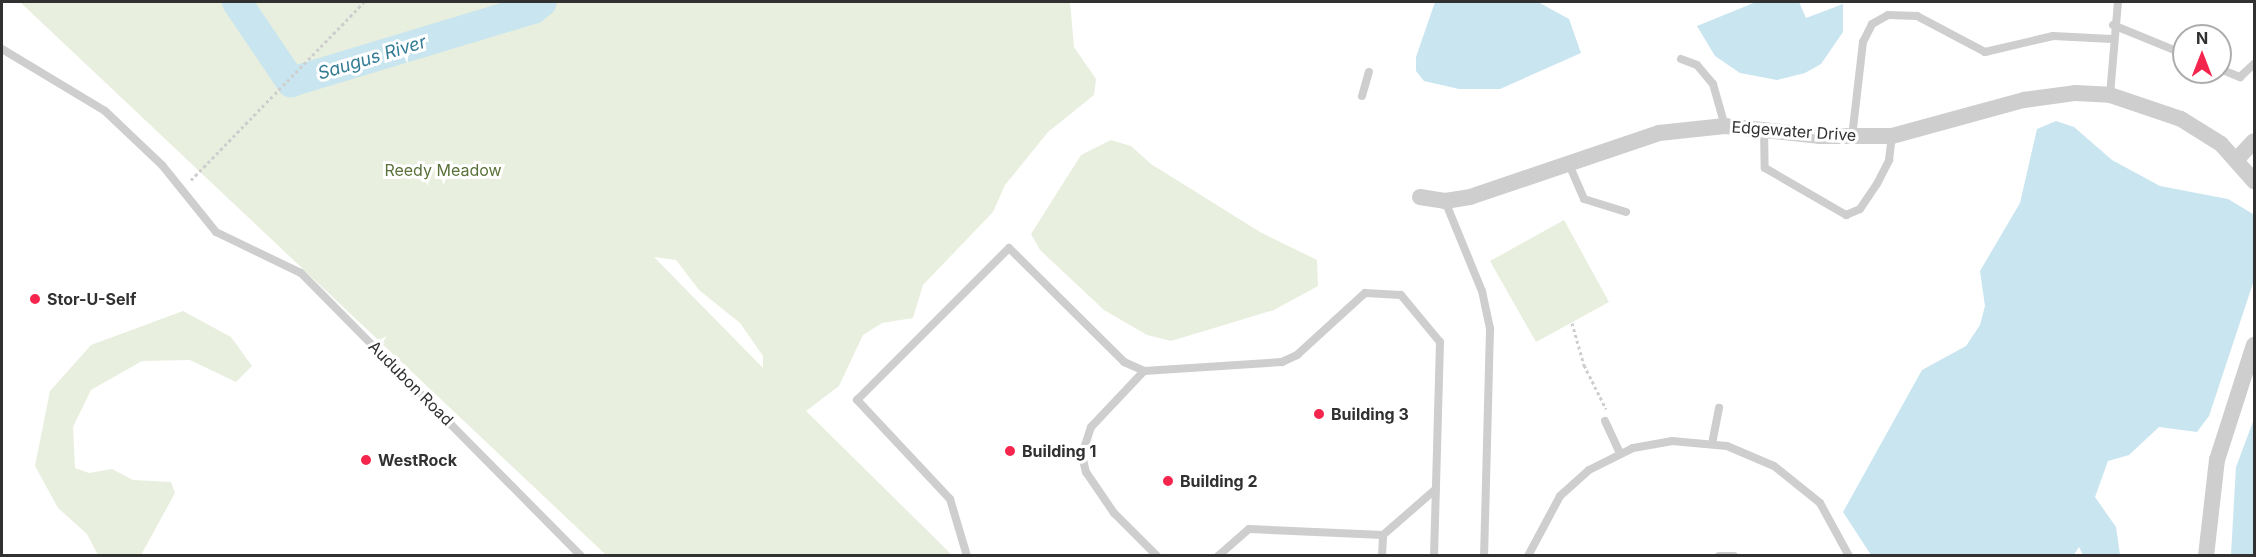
<!DOCTYPE html>
<style>
body{margin:0}
#map{position:relative;width:2256px;height:557px;overflow:hidden;background:#fff;font-family:Inter,sans-serif}
div>[style]{position:absolute}
[style*='--x']{left:calc(var(--x)*1px);top:calc(var(--y)*1px);width:calc(var(--w)*1px);rotate:calc(var(--a)*1deg)}
.green>*{inset:0;background:#e9efde}
.water>*{inset:0;background:#c8e5f0}
.river>*{height:30px;margin:-15px;padding:0 15px;transform-origin:15px;border-radius:15px;background:#c8e5f0}
.path>*{height:3px;margin-top:-1.5px;transform-origin:0;background:repeating-linear-gradient(90deg,#cecece 0 3px,transparent 0 6px)}
.service>*{height:8px;margin:-4px;padding:0 4px;transform-origin:4px;border-radius:4px;background:#cecece}
.minor>*{height:16px;margin:-8px;padding:0 8px;transform-origin:8px;border-radius:8px;background:#cecece}
.dots>*{width:16px;height:16px;translate:-50% -50%;box-sizing:border-box;border:3px solid #fff;border-radius:50%}
span{translate:-50% -50%;white-space:nowrap;text-align:center;line-height:1.15;-webkit-text-stroke:6px #fff;paint-order:stroke}
.street-label{font-size:16px;color:#313131}
.park-label{font-size:16px;color:#5a7139}
.poi-label{font-size:16px;color:#313131;font-weight:700}
.left{translate:0 -50%;text-align:left}
.water-label{font-size:18px;color:#347b94;font-style:italic}
.frame{position:absolute;inset:0;border:3px solid #313131;pointer-events:none}
.north{position:absolute;left:2172px;top:24px;width:60px;height:60px;box-sizing:border-box;background:#fff;border:2px solid #adadad;border-radius:50%;rotate:0deg;font-size:16px;font-weight:700;line-height:24px;text-align:center;color:#313131}
.north::after{content:'';display:block;margin:auto;width:21px;height:27px;background:#f5254e;clip-path:polygon(50% 0,100% 100%,50% 72%,0 100%)}
</style>
<div id="map">
<div class="green">
<i style="clip-path:polygon(evenodd,20px 2px,1070px 2px,1074px 47px,1096px 79px,1094px 95px,1048px 132px,1005px 185px,993px 212px,923px 285px,913px 318px,882px 323px,863px 335px,839px 386px,806px 411px,952px 555px,606px 555px,20px 2px,654px 257px,676px 260px,699px 290px,740px 323px,763px 356px,763px 368px,654px 257px)"></i>
<i style="clip-path:polygon(1111px 140px,1131px 146px,1151px 164px,1260px 232px,1317px 260px,1318px 286px,1274px 310px,1171px 341px,1147px 335px,1104px 310px,1040px 250px,1031px 234px,1081px 155px)"></i>
<i style="clip-path:polygon(1564px 220px,1609px 302px,1536px 342px,1490px 261px)"></i>
<i style="clip-path:polygon(183px 311px,231px 337px,252px 366px,236px 382px,190px 360px,142px 361px,91px 390px,73px 427px,75px 468px,89px 473px,112px 469px,133px 480px,171px 482px,175px 493px,141px 555px,98px 555px,87px 534px,58px 508px,35px 466px,50px 391px,91px 345px)"></i>
</div>
<div class="water">
<i style="clip-path:polygon(1435px 2px,1538px 2px,1569px 19px,1581px 53px,1500px 89px,1459px 89px,1424px 81px,1416px 71px,1416px 57px)"></i>
<i style="clip-path:polygon(1756px 2px,1799px 2px,1806px 18px,1843px 4px,1843px 32px,1821px 64px,1805px 73px,1777px 80px,1740px 73px,1715px 56px,1697px 26px)"></i>
<i style="clip-path:polygon(2056px 121px,2074px 127px,2112px 160px,2160px 186px,2228px 199px,2253px 214px,2254px 280px,2209px 416px,2197px 432px,2159px 427px,2129px 455px,2108px 461px,2095px 497px,2116px 527px,2120px 555px,2083px 555px,2079px 547px,2073px 556px,1871px 555px,1843px 512px,1922px 370px,1966px 346px,1980px 325px,1985px 306px,1980px 271px,2020px 203px,2037px 129px)"></i>
<i style="clip-path:polygon(2254px 419px,2254px 555px,2231px 555px,2236px 467px)"></i>
</div>
<div class="river">
<i style="--x:237;--y:2;--w:97;--a:56"></i>
<i style="--x:291;--y:82;--w:253;--a:-16.8"></i>
<i style="--x:533;--y:9;--w:11;--a:-38"></i>
</div>
<div class="path">
<i style="--x:191;--y:180;--w:248;--a:-45.8"></i>
<i style="--x:1572;--y:323;--w:44;--a:74.1"></i>
<i style="--x:1584;--y:365;--w:49;--a:63.4"></i>
</div>
<div class="service">
<i style="--x:2113;--y:25;--w:77;--a:22.2"></i>
<i style="--x:2;--y:49;--w:120;--a:31"></i>
<i style="--x:105;--y:111;--w:79;--a:43.5"></i>
<i style="--x:162;--y:165;--w:86;--a:51.1"></i>
<i style="--x:216;--y:232;--w:94;--a:25.8"></i>
<i style="--x:301;--y:273;--w:398;--a:45.3"></i>
<i style="--x:1681;--y:59;--w:17;--a:21"></i>
<i style="--x:1697;--y:65;--w:25;--a:50"></i>
<i style="--x:1713;--y:84;--w:44;--a:74.1"></i>
<i style="--x:2220;--y:69;--w:22;--a:22"></i>
<i style="--x:2240;--y:77;--w:19;--a:-43"></i>
<i style="--x:2110;--y:95;--w:93;--a:-85.1"></i>
<i style="--x:1362;--y:96;--w:25;--a:-74"></i>
<i style="--x:1764;--y:129;--w:39;--a:89"></i>
<i style="--x:1765;--y:168;--w:94;--a:30.1"></i>
<i style="--x:1846;--y:215;--w:15;--a:-23"></i>
<i style="--x:1860;--y:209;--w:30;--a:-56"></i>
<i style="--x:1877;--y:184;--w:27;--a:-63"></i>
<i style="--x:1889;--y:160;--w:24;--a:-83"></i>
<i style="--x:1852;--y:137;--w:96;--a:-83.4"></i>
<i style="--x:1863;--y:42;--w:20;--a:-63"></i>
<i style="--x:1872;--y:24;--w:18;--a:-29"></i>
<i style="--x:1888;--y:15;--w:29;--a:2"></i>
<i style="--x:1917;--y:16;--w:77;--a:27.9"></i>
<i style="--x:1985;--y:52;--w:70;--a:-13.2"></i>
<i style="--x:2053;--y:36;--w:59;--a:2.9"></i>
<i style="--x:1568;--y:162;--w:40;--a:66.6"></i>
<i style="--x:1584;--y:199;--w:44;--a:17.2"></i>
<i style="--x:1445;--y:201;--w:97;--a:67.7"></i>
<i style="--x:1482;--y:291;--w:39;--a:78"></i>
<i style="--x:1490;--y:329;--w:227;--a:91.5"></i>
<i style="--x:1144;--y:371;--w:77;--a:133.4"></i>
<i style="--x:1091;--y:427;--w:29;--a:108"></i>
<i style="--x:1082;--y:455;--w:17;--a:77"></i>
<i style="--x:1086;--y:472;--w:50;--a:55.7"></i>
<i style="--x:1114;--y:513;--w:61;--a:45"></i>
<i style="--x:1605;--y:421;--w:35;--a:65"></i>
<i style="--x:1712;--y:444;--w:37;--a:-79"></i>
<i style="--x:967;--y:556;--w:59;--a:-106.6"></i>
<i style="--x:950;--y:499;--w:136;--a:-133.2"></i>
<i style="--x:857;--y:400;--w:215;--a:-45"></i>
<i style="--x:1009;--y:248;--w:162;--a:44.7"></i>
<i style="--x:1124;--y:362;--w:22;--a:24"></i>
<i style="--x:1144;--y:371;--w:138;--a:-3.7"></i>
<i style="--x:1282;--y:362;--w:17;--a:-25"></i>
<i style="--x:1297;--y:355;--w:92;--a:-42.4"></i>
<i style="--x:1365;--y:293;--w:36;--a:3"></i>
<i style="--x:1401;--y:295;--w:61;--a:50.3"></i>
<i style="--x:1440;--y:342;--w:214;--a:91.6"></i>
<i style="--x:1218;--y:556;--w:41;--a:-41.1"></i>
<i style="--x:1249;--y:529;--w:134;--a:2.6"></i>
<i style="--x:1383;--y:535;--w:70;--a:-41"></i>
<i style="--x:1382;--y:556;--w:21;--a:-87"></i>
<i style="--x:1528;--y:556;--w:68;--a:-61.9"></i>
<i style="--x:1560;--y:496;--w:39;--a:-42"></i>
<i style="--x:1589;--y:470;--w:49;--a:-26.6"></i>
<i style="--x:1633;--y:448;--w:40;--a:-10"></i>
<i style="--x:1672;--y:441;--w:55;--a:5.2"></i>
<i style="--x:1727;--y:446;--w:51;--a:23.1"></i>
<i style="--x:1774;--y:466;--w:59;--a:38.8"></i>
<i style="--x:1820;--y:503;--w:60;--a:61.3"></i>
<i style="--x:1719;--y:556;--w:15;--a:0"></i>
</div>
<div class="minor">
<i style="--x:2238;--y:158;--w:23;--a:-47"></i>
<i style="--x:1420;--y:197;--w:25;--a:9"></i>
<i style="--x:1445;--y:201;--w:25;--a:-9"></i>
<i style="--x:1470;--y:197;--w:200;--a:-18.7"></i>
<i style="--x:1659;--y:133;--w:66;--a:-6.1"></i>
<i style="--x:1725;--y:126;--w:96;--a:6"></i>
<i style="--x:1820;--y:136;--w:72;--a:0"></i>
<i style="--x:1892;--y:136;--w:137;--a:-15.3"></i>
<i style="--x:2024;--y:100;--w:51;--a:-7.8"></i>
<i style="--x:2075;--y:93;--w:35;--a:3"></i>
<i style="--x:2110;--y:95;--w:75;--a:18.7"></i>
<i style="--x:2181;--y:119;--w:47;--a:32"></i>
<i style="--x:2221;--y:144;--w:50;--a:48.3"></i>
<i style="--x:2206;--y:556;--w:97;--a:-83.5"></i>
<i style="--x:2217;--y:460;--w:121;--a:-72.2"></i>
</div>
<div class="dots">
<i style="left:35px;top:299px;background:#f5254e"></i>
<i style="left:1319px;top:414px;background:#f5254e"></i>
<i style="left:1010px;top:451px;background:#f5254e"></i>
<i style="left:366px;top:460px;background:#f5254e"></i>
<i style="left:1168px;top:481px;background:#f5254e"></i>
</div>
<div class="street-label">
<span style="left:1794px;top:131px;rotate:4deg">Edgewater Drive</span>
<span style="left:411px;top:383px;rotate:45deg">Audubon Road</span>
</div>
<div class="park-label">
<span style="left:443px;top:170px">Reedy Meadow</span>
</div>
<div class="poi-label">
<span class="left" style="left:47px;top:299px">Stor-U-Self</span>
<span class="left" style="left:1331px;top:414px">Building 3</span>
<span class="left" style="left:1022px;top:451px">Building 1</span>
<span class="left" style="left:378px;top:460px">WestRock</span>
<span class="left" style="left:1180px;top:481px">Building 2</span>
</div>
<div class="water-label">
<span style="left:372px;top:58px;rotate:-17deg">Saugus River</span>
</div>
<div class="frame"></div>
<div class="north">N</div>
</div>
